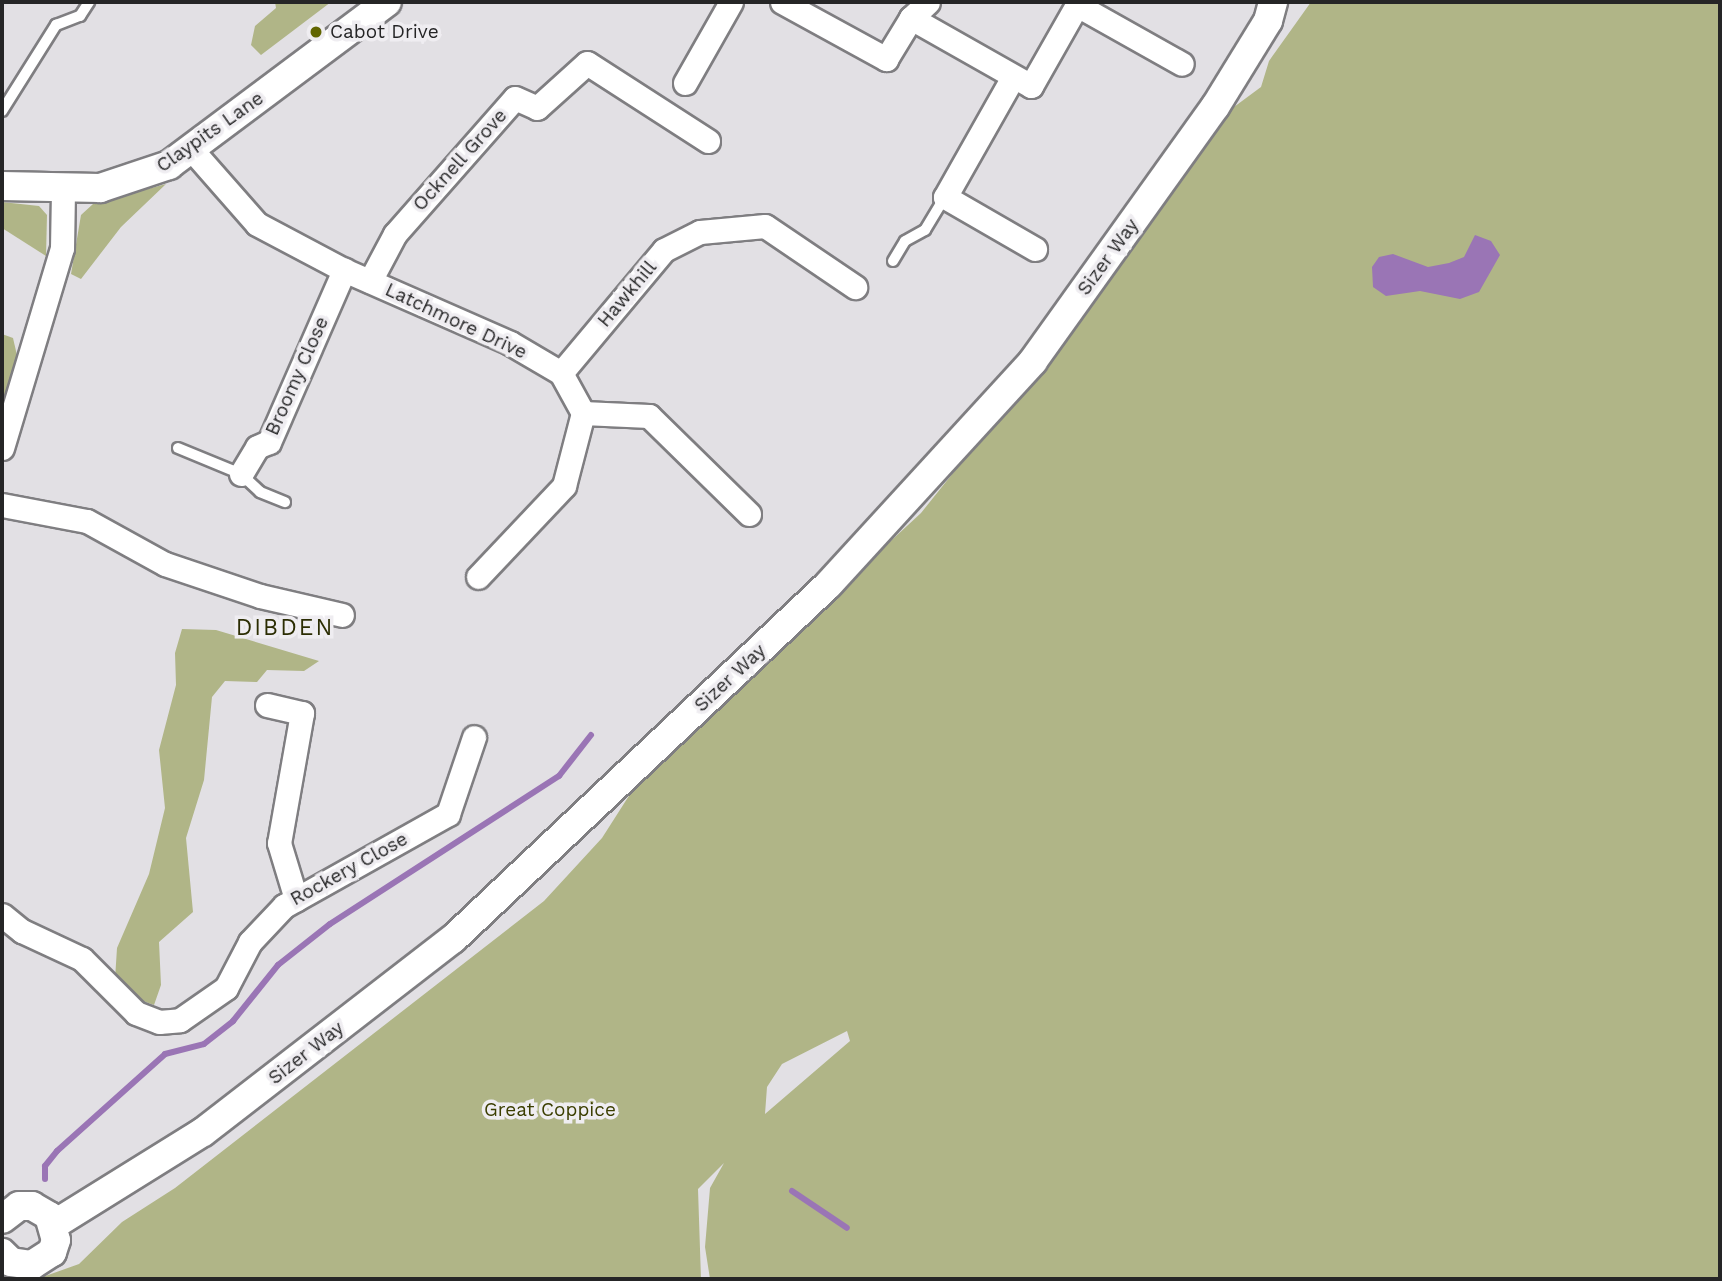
<!DOCTYPE html>
<style>
body{margin:0}
#map{position:relative;width:1722px;height:1281px;overflow:hidden;background:#e2e0e4;font-family:"Work Sans",sans-serif}
div>[style]{position:absolute}
[style*='--x']{left:calc(var(--x)*1px);top:calc(var(--y)*1px);width:calc(var(--w)*1px);rotate:calc(var(--a)*1deg)}
.green>*{inset:0;background:#b0b587}
.water>*{inset:0;background:#9a75b5}
.stream>*{height:6px;margin:-3px;padding:0 3px;transform-origin:3px;border-radius:3px;background:#9a75b5}
.roads{filter:drop-shadow(2px 0 #7f7e81) drop-shadow(-2px 0 #7f7e81) drop-shadow(0 2px #7f7e81) drop-shadow(0 -2px #7f7e81)}
.service>*{height:10px;margin:-5px;padding:0 5px;transform-origin:5px;border-radius:5px;background:#fff}
.minor>*{height:23px;margin:-11.5px;padding:0 11.5px;transform-origin:11.5px;border-radius:11.5px;background:#fff}
.tertiary>*{height:28px;margin:-14px;padding:0 14px;transform-origin:14px;border-radius:14px;background:#fff}
.dots>*{width:19px;height:19px;translate:-50% -50%;box-sizing:border-box;border:4px solid #efedf1;border-radius:50%}
span{translate:-50% -50%;white-space:nowrap;text-align:center;line-height:1.15;-webkit-text-stroke:7px #efedf1;paint-order:stroke}
.poi-label{font-size:19px;color:#252526}
.left{translate:0 -50%;text-align:left}
.street-label{font-size:19px;color:#252526}
.park-label{font-size:19px;color:#3b3e00}
.quarter-label{font-size:23px;color:#2b2d03;letter-spacing:2px}
.frame{position:absolute;inset:0;border:4px solid #252526;pointer-events:none}
</style>
<div id="map">
<div class="green">
<i style="clip-path:polygon(275px 2px,331px 2px,261px 55px,251px 45px,255px 26px,276px 8px)"></i>
<i style="clip-path:polygon(evenodd,1311px 2px,1720px 2px,1720px 1279px,710px 1279px,705px 1247px,710px 1188px,724px 1163px,698px 1189px,701px 1279px,37px 1279px,79px 1264px,122px 1222px,175px 1188px,544px 901px,602px 838px,648px 766px,921px 513px,1006px 407px,1215px 121px,1261px 87px,1269px 61px,1311px 2px,847px 1031px,850px 1041px,765px 1114px,767px 1087px,782px 1064px,847px 1031px)"></i>
<i style="clip-path:polygon(166px 184px,121px 227px,81px 279px,71px 274px,81px 215px,93px 204px)"></i>
<i style="clip-path:polygon(2px 202px,39px 206px,47px 215px,46px 256px,2px 228px)"></i>
<i style="clip-path:polygon(2px 334px,13px 338px,19px 364px,2px 410px)"></i>
<i style="clip-path:polygon(182px 629px,216px 630px,319px 661px,304px 671px,267px 670px,257px 682px,225px 681px,212px 697px,204px 780px,186px 838px,193px 912px,159px 942px,161px 985px,154px 1005px,132px 997px,115px 979px,117px 948px,149px 874px,165px 808px,159px 750px,176px 685px,175px 653px)"></i>
</div>
<div class="water">
<i style="clip-path:polygon(1475px 235px,1491px 241px,1500px 255px,1479px 292px,1460px 299px,1420px 291px,1386px 296px,1373px 287px,1372px 267px,1379px 257px,1393px 254px,1428px 267px,1449px 263px,1464px 257px)"></i>
</div>
<div class="stream">
<i style="--x:45;--y:1179;--w:13;--a:-90"></i>
<i style="--x:45;--y:1166;--w:19;--a:-51"></i>
<i style="--x:57;--y:1151;--w:145;--a:-41.9"></i>
<i style="--x:165;--y:1054;--w:40;--a:-14.4"></i>
<i style="--x:204;--y:1044;--w:37;--a:-38"></i>
<i style="--x:233;--y:1021;--w:72;--a:-51.2"></i>
<i style="--x:278;--y:965;--w:66;--a:-38.3"></i>
<i style="--x:330;--y:924;--w:273;--a:-32.9"></i>
<i style="--x:559;--y:776;--w:52;--a:-52"></i>
<i style="--x:792;--y:1191;--w:66;--a:33.9"></i>
</div>
<div class="roads">
<div class="service">
<i style="--x:2;--y:111;--w:102;--a:-57.9"></i>
<i style="--x:56;--y:25;--w:26;--a:-21"></i>
<i style="--x:80;--y:16;--w:17;--a:-57"></i>
<i style="--x:893;--y:261;--w:23;--a:-59"></i>
<i style="--x:905;--y:241;--w:23;--a:-29"></i>
<i style="--x:925;--y:230;--w:39;--a:-59"></i>
<i style="--x:178;--y:448;--w:68;--a:22.4"></i>
<i style="--x:241;--y:474;--w:26;--a:43"></i>
<i style="--x:260;--y:492;--w:27;--a:22"></i>
</div>
<div class="minor">
<i style="--x:782;--y:2;--w:119;--a:28.7"></i>
<i style="--x:886;--y:59;--w:48;--a:-58.6"></i>
<i style="--x:911;--y:18;--w:23;--a:-43"></i>
<i style="--x:911;--y:18;--w:138;--a:29.5"></i>
<i style="--x:1031;--y:86;--w:93;--a:-60.4"></i>
<i style="--x:1077;--y:5;--w:120;--a:29.3"></i>
<i style="--x:1013;--y:77;--w:138;--a:119.5"></i>
<i style="--x:945;--y:197;--w:104;--a:30"></i>
<i style="--x:685;--y:83;--w:93;--a:-60.4"></i>
<i style="--x:192;--y:150;--w:98;--a:48.7"></i>
<i style="--x:257;--y:224;--w:98;--a:27.9"></i>
<i style="--x:344;--y:270;--w:181;--a:23.7"></i>
<i style="--x:510;--y:343;--w:59;--a:30.5"></i>
<i style="--x:561;--y:373;--w:46;--a:61.2"></i>
<i style="--x:583;--y:413;--w:75;--a:104.6"></i>
<i style="--x:564;--y:486;--w:125;--a:133.4"></i>
<i style="--x:370;--y:281;--w:53;--a:-62"></i>
<i style="--x:395;--y:234;--w:181;--a:-48.6"></i>
<i style="--x:515;--y:98;--w:24;--a:24"></i>
<i style="--x:537;--y:108;--w:67;--a:-42"></i>
<i style="--x:587;--y:63;--w:144;--a:32.8"></i>
<i style="--x:561;--y:373;--w:160;--a:-50.1"></i>
<i style="--x:664;--y:250;--w:40;--a:-26.6"></i>
<i style="--x:700;--y:232;--w:65;--a:-5.3"></i>
<i style="--x:765;--y:226;--w:109;--a:34.1"></i>
<i style="--x:583;--y:413;--w:66;--a:2.6"></i>
<i style="--x:649;--y:416;--w:140;--a:44.4"></i>
<i style="--x:2;--y:448;--w:209;--a:-73.3"></i>
<i style="--x:62;--y:248;--w:59;--a:-89"></i>
<i style="--x:241;--y:474;--w:31;--a:-59"></i>
<i style="--x:257;--y:447;--w:13;--a:-23"></i>
<i style="--x:269;--y:442;--w:188;--a:-66.4"></i>
<i style="--x:2;--y:505;--w:86;--a:10.7"></i>
<i style="--x:87;--y:521;--w:89;--a:28.9"></i>
<i style="--x:165;--y:564;--w:100;--a:18.6"></i>
<i style="--x:260;--y:596;--w:84;--a:13"></i>
<i style="--x:267;--y:705;--w:36;--a:13"></i>
<i style="--x:302;--y:713;--w:132;--a:100"></i>
<i style="--x:279;--y:843;--w:59;--a:73.1"></i>
<i style="--x:2;--y:915;--w:26;--a:39"></i>
<i style="--x:22;--y:931;--w:66;--a:25"></i>
<i style="--x:82;--y:959;--w:76;--a:45"></i>
<i style="--x:136;--y:1013;--w:25;--a:21"></i>
<i style="--x:159;--y:1022;--w:21;--a:-5"></i>
<i style="--x:180;--y:1020;--w:56;--a:-34.8"></i>
<i style="--x:226;--y:988;--w:52;--a:-62.4"></i>
<i style="--x:250;--y:942;--w:50;--a:-46.6"></i>
<i style="--x:284;--y:906;--w:188;--a:-29.3"></i>
<i style="--x:448;--y:814;--w:81;--a:-71.3"></i>
</div>
<div class="tertiary">
<i style="--x:2;--y:186;--w:98;--a:1.2"></i>
<i style="--x:100;--y:188;--w:73;--a:-18.4"></i>
<i style="--x:169;--y:165;--w:272;--a:-36.8"></i>
<i style="--x:2;--y:1219;--w:21;--a:-37"></i>
<i style="--x:19;--y:1206;--w:13;--a:0"></i>
<i style="--x:32;--y:1206;--w:20;--a:30"></i>
<i style="--x:49;--y:1216;--w:25;--a:74"></i>
<i style="--x:56;--y:1240;--w:13;--a:108"></i>
<i style="--x:52;--y:1252;--w:24;--a:147"></i>
<i style="--x:32;--y:1265;--w:21;--a:-172"></i>
<i style="--x:11;--y:1262;--w:13;--a:-135"></i>
<i style="--x:55;--y:1224;--w:174;--a:-31.9"></i>
<i style="--x:203;--y:1132;--w:316;--a:-37.7"></i>
<i style="--x:453;--y:939;--w:517;--a:-43.35"></i>
<i style="--x:829;--y:584;--w:302;--a:-47.5"></i>
<i style="--x:1033;--y:361;--w:312;--a:-54.4"></i>
<i style="--x:1215;--y:107;--w:101;--a:-58.4"></i>
<i style="--x:1268;--y:21;--w:20;--a:-75"></i>
</div>
</div>
<div class="dots">
<i style="left:316px;top:32px;background:#616501"></i>
</div>
<div class="poi-label">
<span class="left" style="left:330px;top:32px">Cabot Drive</span>
</div>
<div class="street-label">
<span style="left:210px;top:132px;rotate:-35deg">Claypits Lane</span>
<span style="left:460px;top:160px;rotate:-48deg">Ocknell Grove</span>
<span style="left:1108px;top:257px;rotate:-54deg">Sizer Way</span>
<span style="left:627px;top:294px;rotate:-50deg">Hawkhill</span>
<span style="left:456px;top:321px;rotate:25deg">Latchmore Drive</span>
<span style="left:297px;top:376px;rotate:-66deg">Broomy Close</span>
<span style="left:730px;top:678px;rotate:-43deg">Sizer Way</span>
<span style="left:349px;top:869px;rotate:-29deg">Rockery Close</span>
<span style="left:306px;top:1053px;rotate:-38deg">Sizer Way</span>
</div>
<div class="park-label">
<span style="left:550px;top:1110px">Great Coppice</span>
</div>
<div class="quarter-label">
<span style="left:285px;top:628px">DIBDEN</span>
</div>
<div class="frame"></div>
</div>
